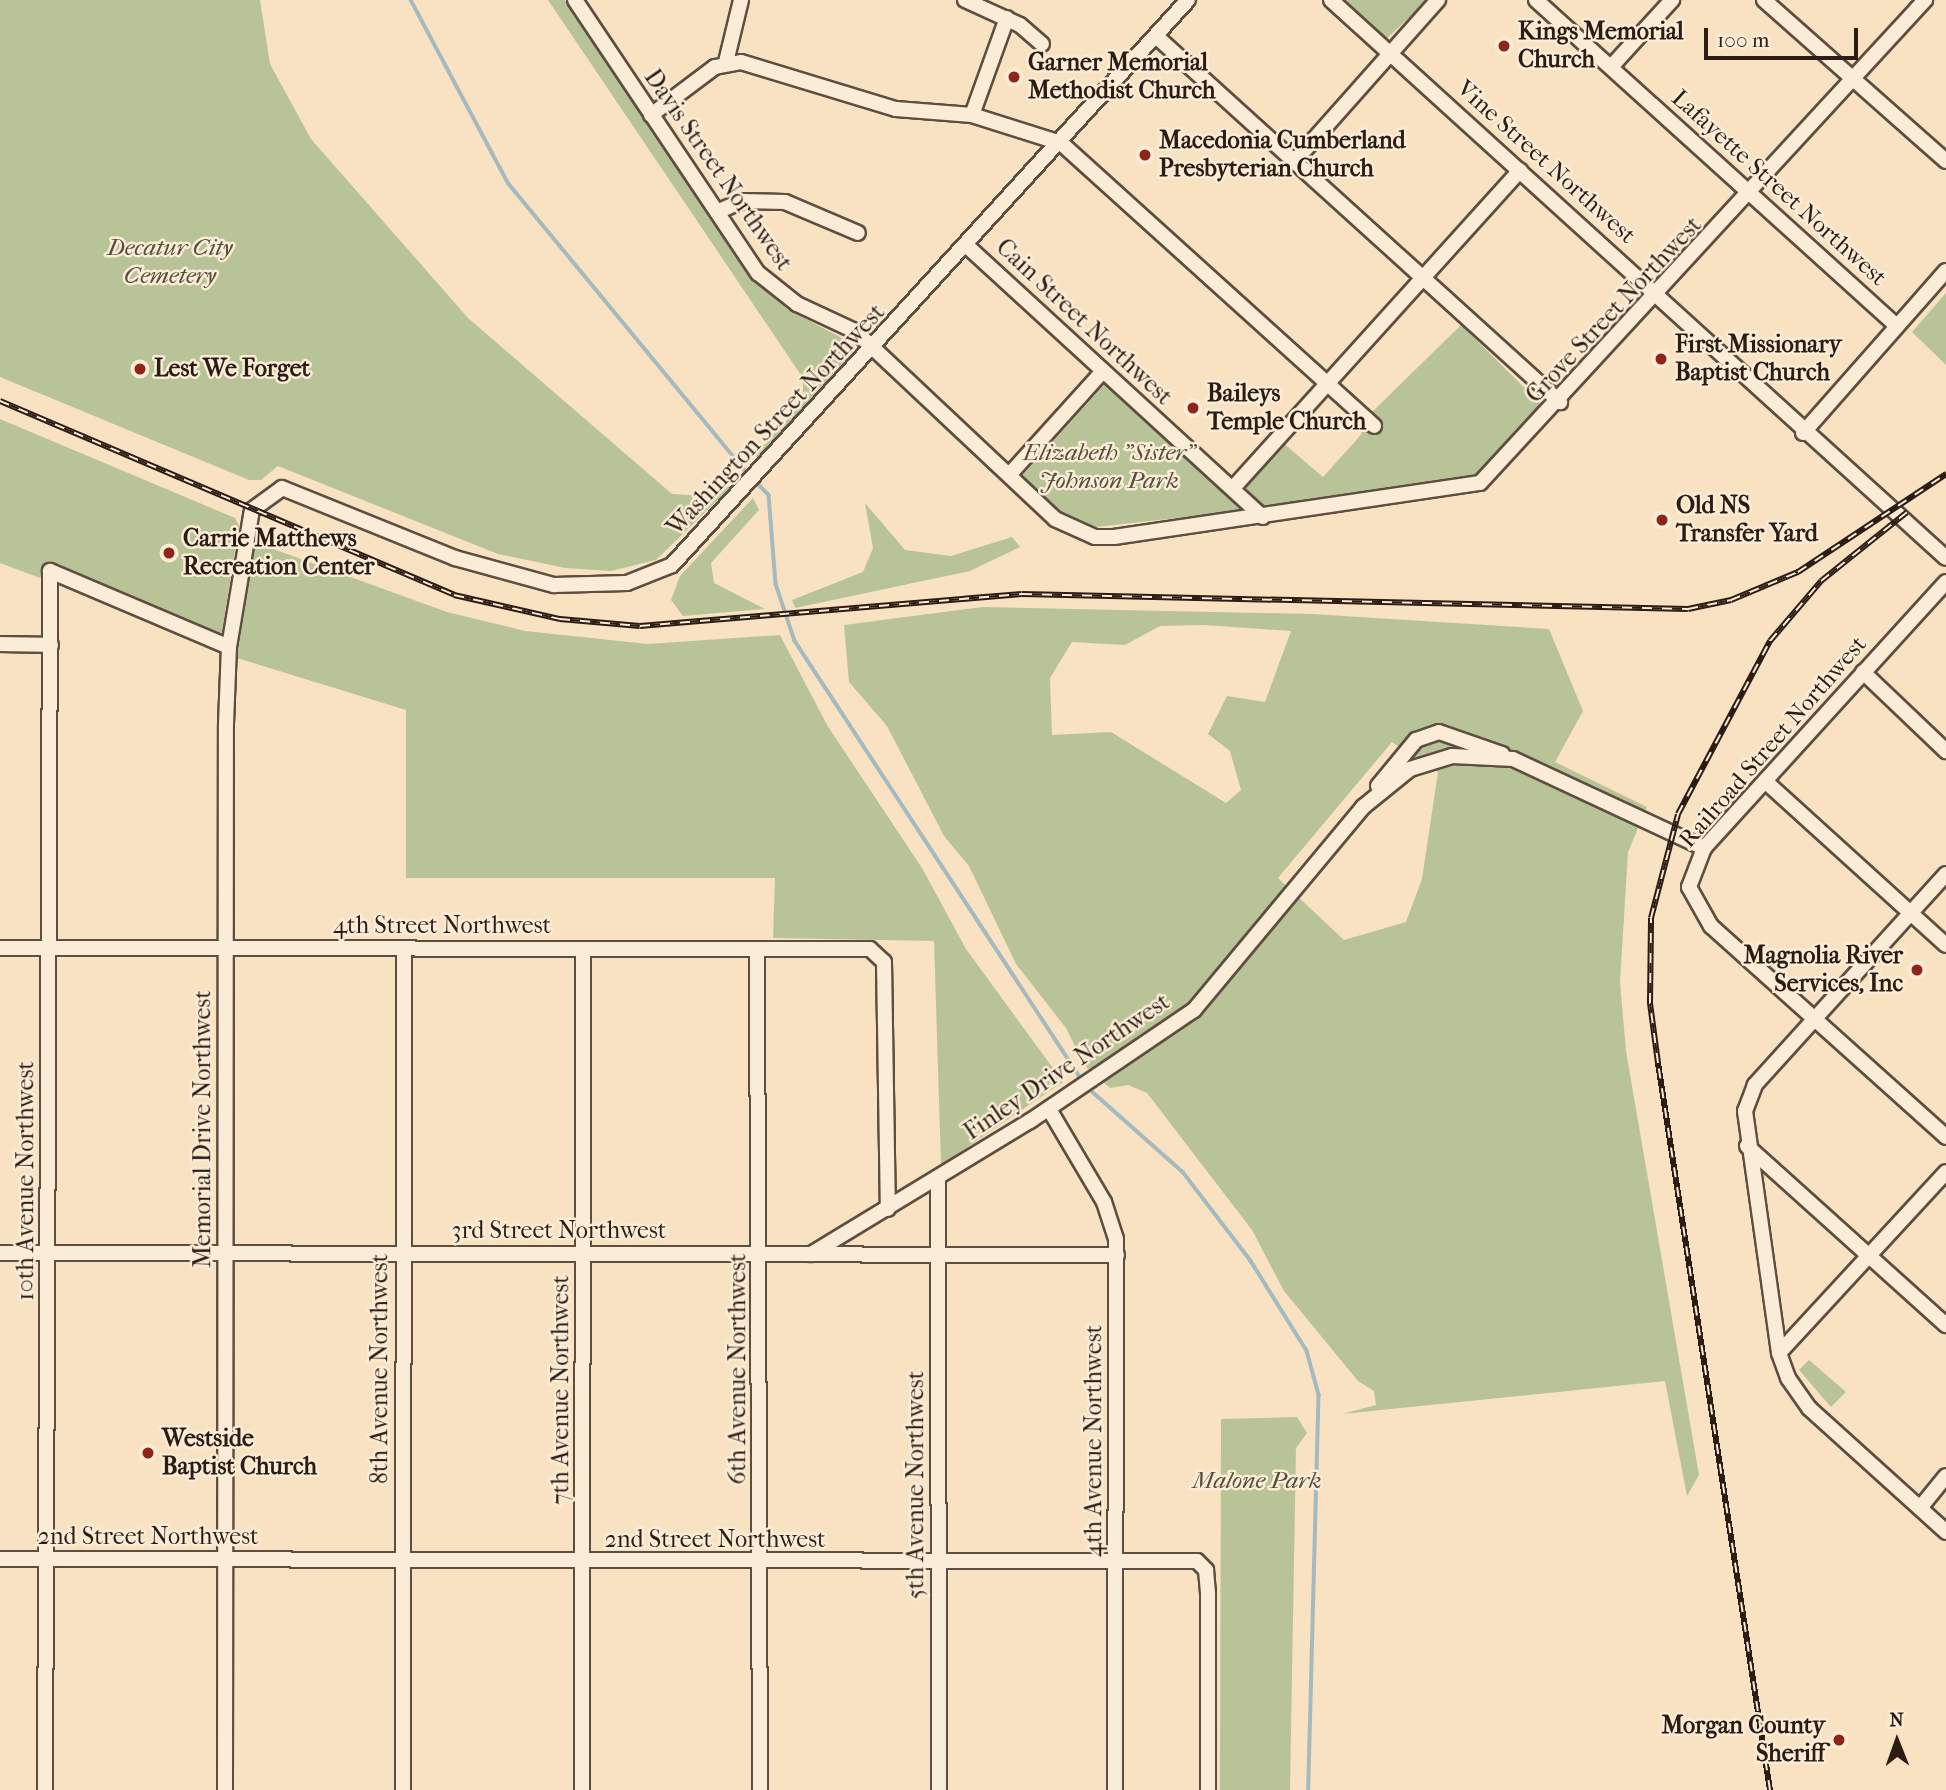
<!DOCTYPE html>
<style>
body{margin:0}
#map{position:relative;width:1946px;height:1790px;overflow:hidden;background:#f9e2c1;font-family:"IM FELL French Canon",serif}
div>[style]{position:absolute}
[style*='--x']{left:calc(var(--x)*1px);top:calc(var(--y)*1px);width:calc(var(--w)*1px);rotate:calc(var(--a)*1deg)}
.green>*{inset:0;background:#b8c497}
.stream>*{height:3.5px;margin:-1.75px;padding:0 1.75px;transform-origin:1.75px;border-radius:1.75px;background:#a4babf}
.roads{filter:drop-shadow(2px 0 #5e4e3f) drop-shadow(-2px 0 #5e4e3f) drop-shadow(0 2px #5e4e3f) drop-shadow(0 -2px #5e4e3f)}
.minor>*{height:14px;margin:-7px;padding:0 7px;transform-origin:7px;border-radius:7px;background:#fbecd7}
.rail>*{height:6px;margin-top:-3px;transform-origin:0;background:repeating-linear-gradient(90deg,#fbecd7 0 10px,#2b1c14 0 20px);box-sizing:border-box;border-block:2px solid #2b1c14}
.dots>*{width:19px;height:19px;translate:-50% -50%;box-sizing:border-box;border:4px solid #fbecd7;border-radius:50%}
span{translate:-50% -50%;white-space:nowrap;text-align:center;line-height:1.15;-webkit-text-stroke:5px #fbecd7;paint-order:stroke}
.poi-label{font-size:24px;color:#2b1c14;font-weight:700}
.left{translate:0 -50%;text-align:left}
.right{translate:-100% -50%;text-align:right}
.street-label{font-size:24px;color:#2b1c14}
.park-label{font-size:24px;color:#554e3b;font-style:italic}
.north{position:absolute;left:1862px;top:1706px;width:70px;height:70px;-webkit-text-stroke:5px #fbecd7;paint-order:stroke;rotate:359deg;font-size:19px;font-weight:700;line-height:28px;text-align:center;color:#2b1c14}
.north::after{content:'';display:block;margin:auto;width:24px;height:32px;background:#2b1c14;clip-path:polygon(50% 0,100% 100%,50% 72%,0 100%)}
.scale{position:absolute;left:1704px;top:28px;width:154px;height:32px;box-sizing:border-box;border:4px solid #2b1c14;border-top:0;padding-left:9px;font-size:21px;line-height:24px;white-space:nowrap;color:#2b1c14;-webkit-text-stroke:5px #fbecd7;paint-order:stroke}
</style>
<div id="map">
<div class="green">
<i style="clip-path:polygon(0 0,260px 0,270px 64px,311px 139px,468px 318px,672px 494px,705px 496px,733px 485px,656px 560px,611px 571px,565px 568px,498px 554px,278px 466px,261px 480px,249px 480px,0 377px)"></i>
<i style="clip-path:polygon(548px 0,565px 0,748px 275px,787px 309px,855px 345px,858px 355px,760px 461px,754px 454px,803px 403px,803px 378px)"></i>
<i style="clip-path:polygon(1343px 0,1428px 0,1385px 40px)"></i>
<i style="clip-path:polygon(1946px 293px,1946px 365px,1912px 332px)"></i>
<i style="clip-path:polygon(1461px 325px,1545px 408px,1488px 470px,1465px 484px,1264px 509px,1241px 489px,1282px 442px,1323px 477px,1360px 436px,1370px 414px)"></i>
<i style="clip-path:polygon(1106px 383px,1241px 506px,1241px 511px,1096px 527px,1061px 513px,1022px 476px)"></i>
<i style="clip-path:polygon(0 419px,235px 518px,239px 526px,221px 637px,48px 564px,40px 578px,0 563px)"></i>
<i style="clip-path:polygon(753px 498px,759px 510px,711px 563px,714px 583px,765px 609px,683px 616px,671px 600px,680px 576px)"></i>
<i style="clip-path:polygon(865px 503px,905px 550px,951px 556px,1012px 537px,1020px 547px,970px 571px,795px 608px,792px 600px,863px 572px,873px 548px)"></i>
<i style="clip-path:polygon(254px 542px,447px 612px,525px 631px,648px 644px,780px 635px,827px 725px,922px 868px,966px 949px,1063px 1082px,941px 1165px,934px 941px,773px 938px,775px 878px,406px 878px,406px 710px,237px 658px)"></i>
<i style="clip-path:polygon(evenodd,982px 607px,1312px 614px,1549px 629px,1583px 711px,1555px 762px,1647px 807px,1628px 852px,1620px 982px,1626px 1051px,1699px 1475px,1687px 1496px,1665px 1381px,1342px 1414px,1376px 1405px,1374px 1391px,1358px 1381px,1284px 1291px,1252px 1230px,1147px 1093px,1128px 1085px,1110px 1088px,1084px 1065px,1066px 1028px,1016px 964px,969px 866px,944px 836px,887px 726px,849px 682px,844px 625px,982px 607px,1204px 625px,1291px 631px,1265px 702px,1227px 696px,1208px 734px,1230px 751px,1241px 790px,1226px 803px,1111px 732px,1052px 735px,1050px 678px,1072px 642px,1125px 645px,1160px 626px,1204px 625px,982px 607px,1392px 742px,1438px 772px,1422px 879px,1406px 922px,1344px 940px,1278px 878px,1392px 742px)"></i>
<i style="clip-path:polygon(1809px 1360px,1846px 1392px,1831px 1407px,1799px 1370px)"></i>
<i style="clip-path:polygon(1297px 1417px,1307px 1433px,1296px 1448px,1290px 1790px,1220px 1790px,1221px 1419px)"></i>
</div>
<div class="stream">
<i style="--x:411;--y:0;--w:208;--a:62"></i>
<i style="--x:509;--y:184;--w:376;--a:50.5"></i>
<i style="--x:754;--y:480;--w:21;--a:45"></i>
<i style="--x:769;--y:495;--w:89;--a:85.5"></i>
<i style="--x:776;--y:584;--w:60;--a:71.6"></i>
<i style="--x:795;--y:641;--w:524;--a:56.83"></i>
<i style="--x:1086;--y:1086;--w:130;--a:41.6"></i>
<i style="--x:1183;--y:1172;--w:112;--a:52.6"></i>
<i style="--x:1251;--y:1261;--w:106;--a:58.1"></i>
<i style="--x:1307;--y:1351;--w:46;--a:74.7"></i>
<i style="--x:1319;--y:1395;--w:395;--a:91.5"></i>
</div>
<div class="roads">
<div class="minor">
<i style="--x:575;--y:0;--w:329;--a:56.2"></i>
<i style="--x:758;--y:273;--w:50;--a:38.5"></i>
<i style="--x:797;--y:304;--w:64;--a:25"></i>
<i style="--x:855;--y:331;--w:274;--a:43.2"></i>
<i style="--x:1055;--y:519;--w:44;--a:24.2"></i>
<i style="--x:1095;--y:537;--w:19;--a:0"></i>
<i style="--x:1114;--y:537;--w:370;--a:-8.4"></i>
<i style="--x:1480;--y:483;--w:657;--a:-47.34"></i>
<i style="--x:965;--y:0;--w:60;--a:24.4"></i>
<i style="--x:1020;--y:25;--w:29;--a:41"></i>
<i style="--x:1331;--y:0;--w:830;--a:42.22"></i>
<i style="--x:1536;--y:0;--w:486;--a:42.1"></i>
<i style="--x:1764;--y:0;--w:243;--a:41.5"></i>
<i style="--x:1157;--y:37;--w:544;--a:42.17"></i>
<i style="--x:726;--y:62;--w:64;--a:-76.4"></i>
<i style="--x:1611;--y:67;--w:91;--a:-47.7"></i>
<i style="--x:651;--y:115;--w:80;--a:-36.9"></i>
<i style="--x:715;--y:67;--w:26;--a:-11"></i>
<i style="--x:741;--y:62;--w:162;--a:16.9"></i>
<i style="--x:896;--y:109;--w:76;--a:4.5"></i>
<i style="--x:972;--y:115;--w:93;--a:17.5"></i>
<i style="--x:1061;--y:143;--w:422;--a:42.1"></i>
<i style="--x:972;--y:115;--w:103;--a:-70.2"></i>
<i style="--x:1294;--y:162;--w:217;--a:-48.4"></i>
<i style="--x:717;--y:212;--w:27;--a:-24"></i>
<i style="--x:742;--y:201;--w:43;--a:1.3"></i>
<i style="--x:785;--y:202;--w:79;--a:23"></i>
<i style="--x:967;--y:246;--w:401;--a:42.5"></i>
<i style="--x:1803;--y:433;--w:216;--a:-48.6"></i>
<i style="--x:1010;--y:474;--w:139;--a:-47.9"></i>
<i style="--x:1233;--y:488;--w:428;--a:-47.9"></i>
<i style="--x:1946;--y:582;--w:360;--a:132.3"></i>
<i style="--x:1704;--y:848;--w:42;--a:111"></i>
<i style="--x:1689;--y:887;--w:45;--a:60.6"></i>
<i style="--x:1711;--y:926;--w:316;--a:41.9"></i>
<i style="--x:0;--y:644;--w:51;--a:1.1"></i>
<i style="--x:1863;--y:672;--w:115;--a:43.6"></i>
<i style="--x:1765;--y:781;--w:244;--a:42.2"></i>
<i style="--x:1378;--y:786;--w:60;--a:-50.4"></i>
<i style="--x:1416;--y:740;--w:24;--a:-19"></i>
<i style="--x:1439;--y:732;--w:67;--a:19.2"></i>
<i style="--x:1946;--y:874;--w:285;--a:132.2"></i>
<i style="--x:1755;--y:1085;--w:28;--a:111"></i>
<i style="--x:1745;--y:1111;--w:244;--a:82"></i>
<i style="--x:1779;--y:1353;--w:27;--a:70"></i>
<i style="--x:1788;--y:1378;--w:37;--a:55"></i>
<i style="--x:1809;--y:1408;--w:185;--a:42.1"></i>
<i style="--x:0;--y:948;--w:870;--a:0.07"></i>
<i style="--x:870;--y:949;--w:19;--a:43"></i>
<i style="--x:884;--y:962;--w:247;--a:89.1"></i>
<i style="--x:757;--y:949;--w:841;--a:89.8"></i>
<i style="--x:1049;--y:1109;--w:108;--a:59.4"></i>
<i style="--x:1104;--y:1202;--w:39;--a:72"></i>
<i style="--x:1116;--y:1239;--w:551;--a:90.1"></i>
<i style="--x:1747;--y:1146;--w:268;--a:42"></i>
<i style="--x:938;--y:1179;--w:611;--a:89.91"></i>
<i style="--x:0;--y:1253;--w:1117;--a:0.1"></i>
<i style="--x:811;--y:1254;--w:256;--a:-31.3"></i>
<i style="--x:1030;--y:1121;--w:198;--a:-34.1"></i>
<i style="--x:1194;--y:1010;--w:264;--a:-50.2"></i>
<i style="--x:1363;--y:807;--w:60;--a:-39"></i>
<i style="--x:1410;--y:769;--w:44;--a:-17.2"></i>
<i style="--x:1452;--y:756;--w:61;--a:2.8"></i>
<i style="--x:1513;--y:759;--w:211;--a:25"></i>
<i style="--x:1779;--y:1353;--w:246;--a:-47.3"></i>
<i style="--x:1920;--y:1508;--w:41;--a:-50.9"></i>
<i style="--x:0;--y:1559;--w:1197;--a:0.1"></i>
<i style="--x:1197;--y:1561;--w:13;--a:45"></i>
<i style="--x:1206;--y:1570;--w:24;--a:85"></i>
<i style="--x:1208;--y:1594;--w:196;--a:90"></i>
<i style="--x:45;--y:1790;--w:1219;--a:-89.76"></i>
<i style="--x:50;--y:571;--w:194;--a:23"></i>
<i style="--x:225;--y:1790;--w:1066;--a:-89.95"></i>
<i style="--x:226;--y:724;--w:77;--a:-87.8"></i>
<i style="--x:229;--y:647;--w:139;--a:-80.5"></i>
<i style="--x:252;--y:510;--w:37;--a:-36"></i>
<i style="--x:282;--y:488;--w:187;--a:22"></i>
<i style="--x:455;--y:558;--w:103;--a:15.3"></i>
<i style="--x:554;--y:585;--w:73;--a:-1.6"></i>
<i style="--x:627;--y:583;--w:48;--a:-21.8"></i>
<i style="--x:672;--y:565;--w:765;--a:-47.6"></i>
<i style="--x:403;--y:1790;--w:842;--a:-89.93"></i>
<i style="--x:582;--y:1790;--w:841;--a:-89.93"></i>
</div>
</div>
<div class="rail">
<i style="--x:0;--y:401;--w:494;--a:23.1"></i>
<i style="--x:454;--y:595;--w:109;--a:12.8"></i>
<i style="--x:560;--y:619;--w:80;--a:5"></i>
<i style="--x:640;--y:626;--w:383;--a:-4.8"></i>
<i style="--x:1022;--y:594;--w:666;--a:1.29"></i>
<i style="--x:1688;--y:609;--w:44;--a:-11.8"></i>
<i style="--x:1731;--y:600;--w:73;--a:-22.7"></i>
<i style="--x:1798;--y:572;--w:178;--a:-33.5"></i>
<i style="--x:1770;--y:1790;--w:736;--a:-98.76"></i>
<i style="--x:1658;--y:1063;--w:61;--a:-97.6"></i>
<i style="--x:1650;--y:1003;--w:85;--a:-89.3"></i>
<i style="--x:1651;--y:918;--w:107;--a:-75.4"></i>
<i style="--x:1678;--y:814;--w:196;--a:-62"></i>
<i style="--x:1770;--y:641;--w:79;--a:-49.6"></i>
<i style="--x:1821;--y:581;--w:110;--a:-38.7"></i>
</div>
<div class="dots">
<i style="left:1504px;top:46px;background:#8f2418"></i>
<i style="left:1014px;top:77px;background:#8f2418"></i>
<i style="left:1145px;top:155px;background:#8f2418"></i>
<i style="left:1661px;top:359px;background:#8f2418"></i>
<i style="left:140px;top:369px;background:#8f2418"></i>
<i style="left:1193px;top:408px;background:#8f2418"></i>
<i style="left:1662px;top:520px;background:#8f2418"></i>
<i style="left:169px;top:553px;background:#8f2418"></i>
<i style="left:1917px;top:970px;background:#8f2418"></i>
<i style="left:148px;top:1453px;background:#8f2418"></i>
<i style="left:1839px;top:1740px;background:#8f2418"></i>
</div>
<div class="poi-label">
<span class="left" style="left:1518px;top:46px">Kings Memorial<br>Church</span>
<span class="left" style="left:1028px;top:77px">Garner Memorial<br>Methodist Church</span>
<span class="left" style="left:1159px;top:155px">Macedonia Cumberland<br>Presbyterian Church</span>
<span class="left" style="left:1675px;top:359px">First Missionary<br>Baptist Church</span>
<span class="left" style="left:154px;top:369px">Lest We Forget</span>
<span class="left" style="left:1207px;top:408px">Baileys<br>Temple Church</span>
<span class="left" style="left:1676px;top:520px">Old NS<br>Transfer Yard</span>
<span class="left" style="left:183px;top:553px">Carrie Matthews<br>Recreation Center</span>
<span class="right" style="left:1903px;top:970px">Magnolia River<br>Services, Inc</span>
<span class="left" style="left:162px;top:1453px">Westside<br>Baptist Church</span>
<span class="right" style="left:1825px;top:1740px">Morgan County<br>Sheriff</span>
</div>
<div class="street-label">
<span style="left:1546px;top:162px;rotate:42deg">Vine Street Northwest</span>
<span style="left:718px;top:170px;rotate:55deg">Davis Street Northwest</span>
<span style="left:1779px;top:188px;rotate:42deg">Lafayette Street Northwest</span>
<span style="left:1614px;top:310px;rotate:-47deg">Grove Street Northwest</span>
<span style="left:1084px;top:322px;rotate:43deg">Cain Street Northwest</span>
<span style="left:776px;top:420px;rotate:-47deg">Washington Street Northwest</span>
<span style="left:1773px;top:742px;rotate:-49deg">Railroad Street Northwest</span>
<span style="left:442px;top:926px">4th Street Northwest</span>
<span style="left:1067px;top:1067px;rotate:-34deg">Finley Drive Northwest</span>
<span style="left:203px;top:1129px;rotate:-90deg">Memorial Drive Northwest</span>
<span style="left:26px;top:1181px;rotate:-90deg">10th Avenue Northwest</span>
<span style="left:559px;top:1231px">3rd Street Northwest</span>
<span style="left:380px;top:1369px;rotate:-90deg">8th Avenue Northwest</span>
<span style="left:738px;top:1369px;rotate:-90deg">6th Avenue Northwest</span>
<span style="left:561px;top:1390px;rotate:-90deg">7th Avenue Northwest</span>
<span style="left:1094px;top:1441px;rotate:-90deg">4th Avenue Northwest</span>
<span style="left:916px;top:1485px;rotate:-90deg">5th Avenue Northwest</span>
<span style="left:148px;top:1537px">2nd Street Northwest</span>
<span style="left:715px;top:1540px">2nd Street Northwest</span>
</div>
<div class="park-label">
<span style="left:170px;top:262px">Decatur City<br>Cemetery</span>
<span style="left:1109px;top:467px">Elizabeth "Sister"<br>Johnson Park</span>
<span style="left:1257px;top:1481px">Malone Park</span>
</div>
<div class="north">N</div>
<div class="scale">100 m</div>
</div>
